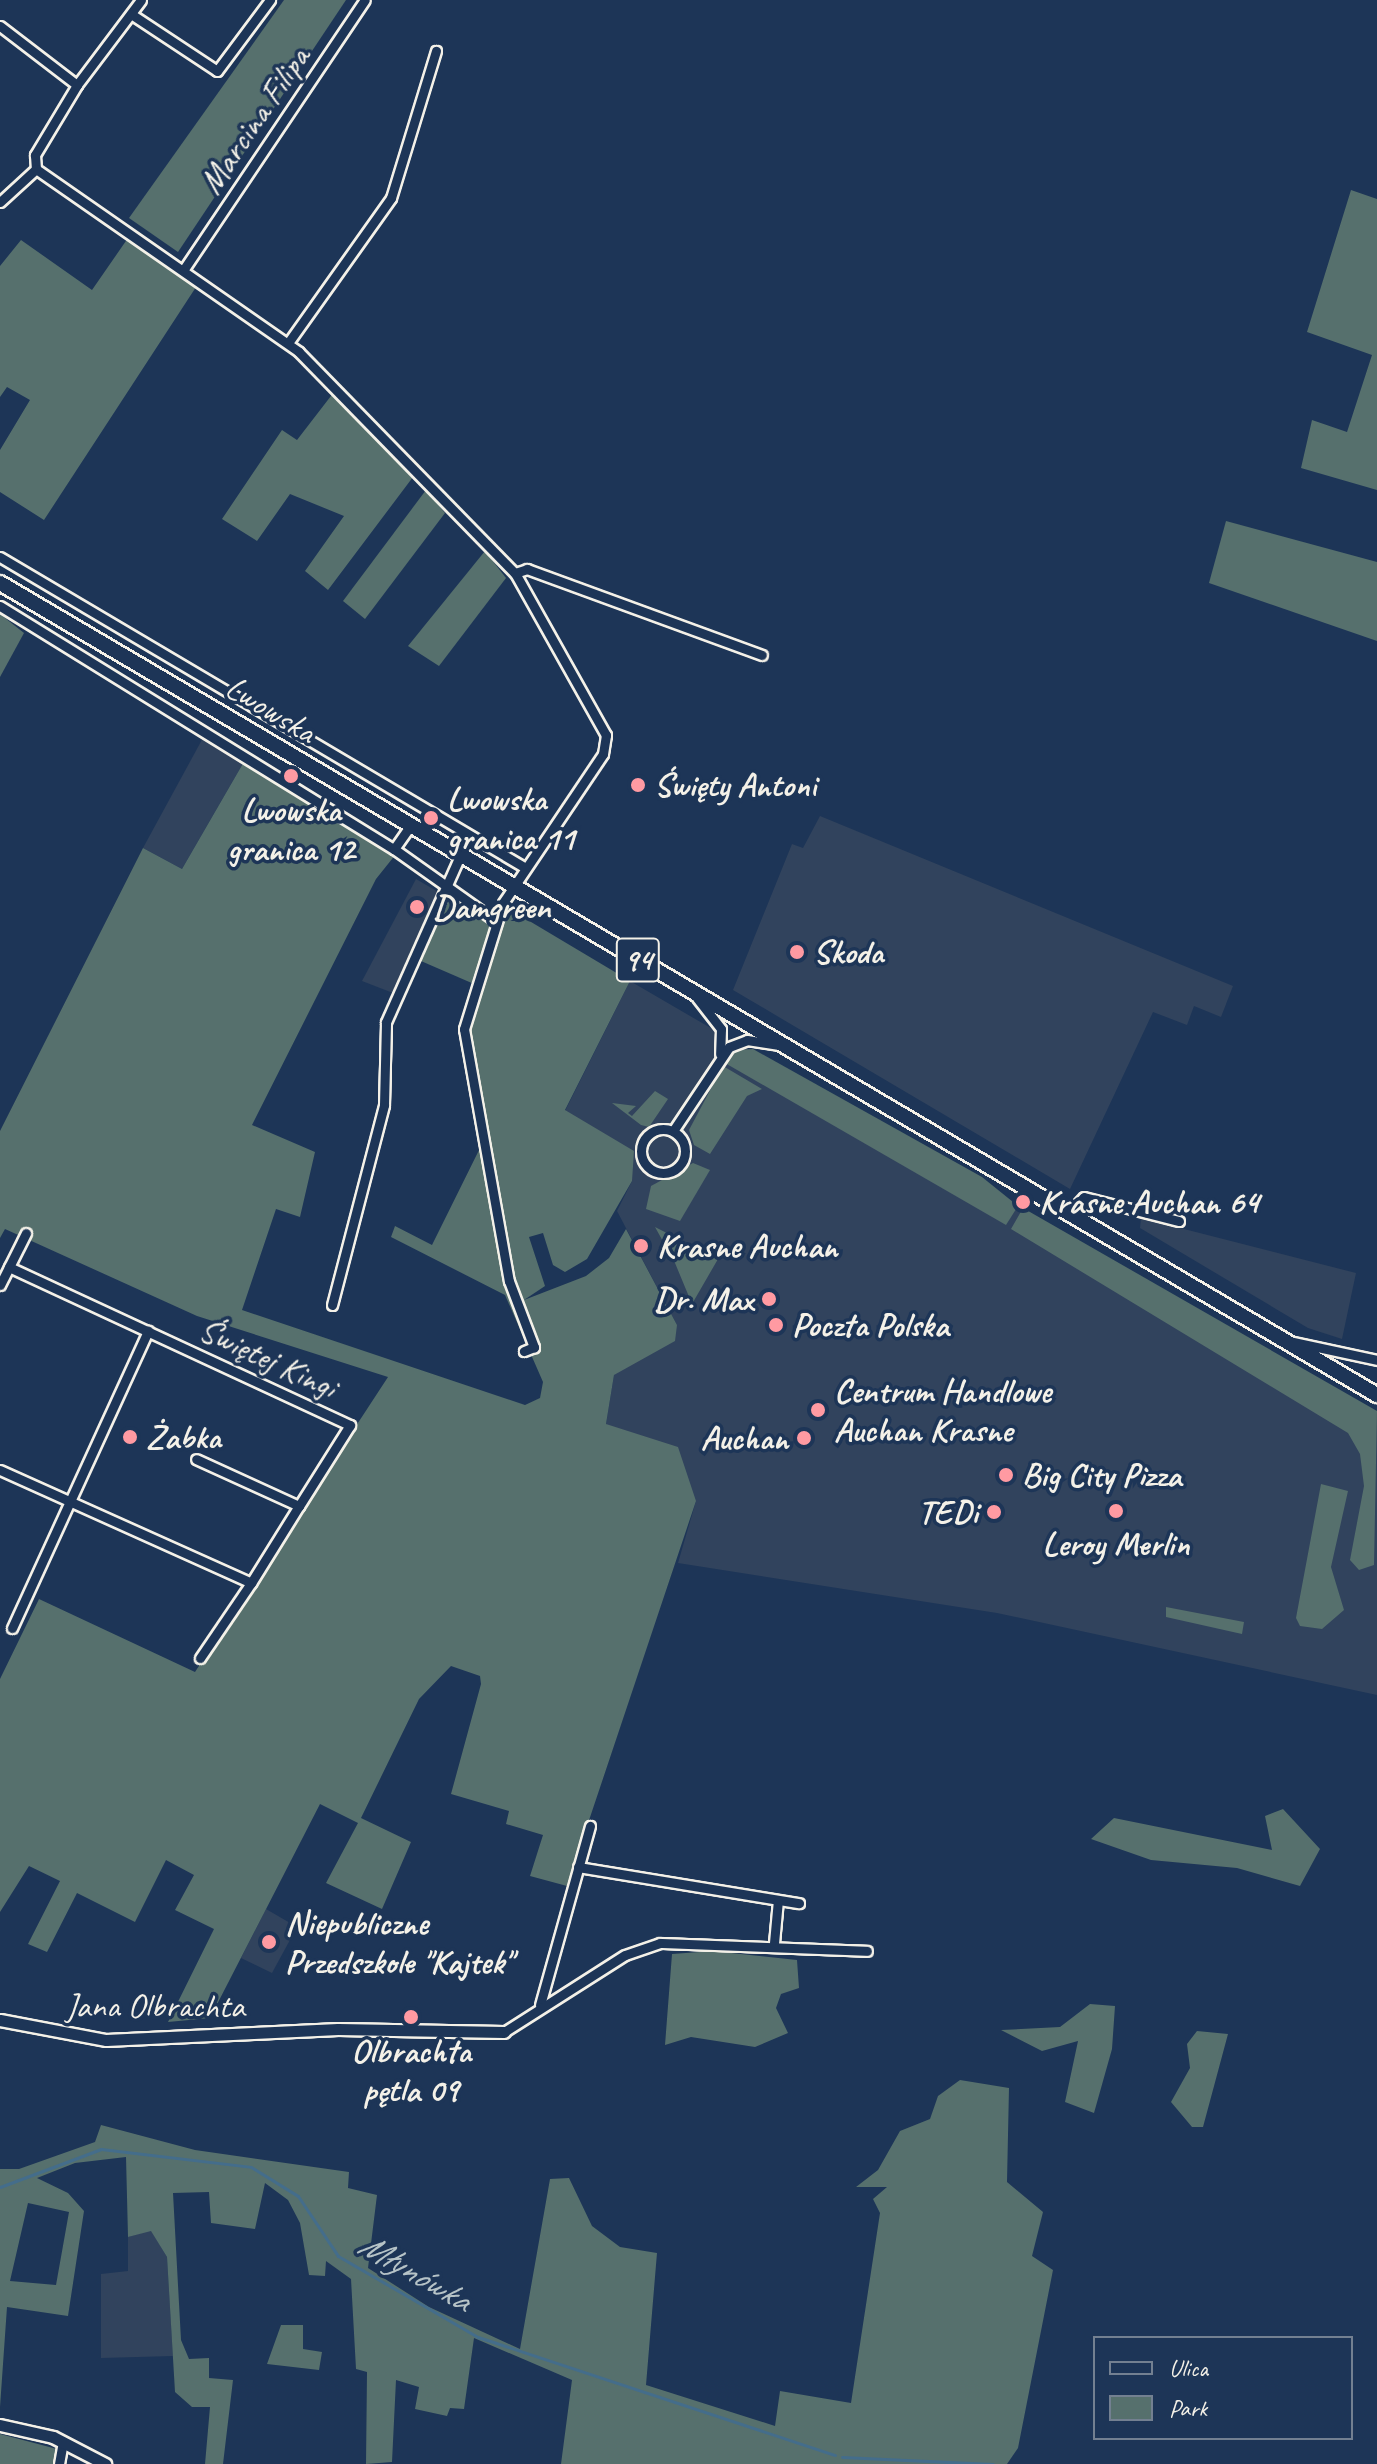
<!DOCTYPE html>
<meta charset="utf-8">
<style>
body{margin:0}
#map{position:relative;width:1377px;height:2464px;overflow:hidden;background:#1d3557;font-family:Caveat,sans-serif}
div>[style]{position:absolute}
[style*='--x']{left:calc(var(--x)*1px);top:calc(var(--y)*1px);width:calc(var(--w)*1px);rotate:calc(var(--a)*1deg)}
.built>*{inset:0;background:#31435d}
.green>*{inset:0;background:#56706d}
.stream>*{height:3px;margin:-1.5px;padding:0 1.5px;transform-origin:1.5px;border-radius:1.5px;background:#446d8b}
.roads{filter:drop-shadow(2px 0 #f4f1e8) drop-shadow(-2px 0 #f4f1e8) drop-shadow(0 2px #f4f1e8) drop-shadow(0 -2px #f4f1e8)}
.minor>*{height:9px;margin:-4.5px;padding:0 4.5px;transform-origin:4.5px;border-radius:4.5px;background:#1d3557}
.minor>.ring{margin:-4.5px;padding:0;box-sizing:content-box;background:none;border:9px solid #1d3557;border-radius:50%}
.tertiary>*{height:11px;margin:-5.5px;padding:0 5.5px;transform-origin:5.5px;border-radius:5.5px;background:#1d3557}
.primary>*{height:14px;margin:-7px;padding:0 7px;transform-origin:7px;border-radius:7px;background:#1d3557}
.dots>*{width:22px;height:22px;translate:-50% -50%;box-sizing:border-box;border:4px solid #1d3557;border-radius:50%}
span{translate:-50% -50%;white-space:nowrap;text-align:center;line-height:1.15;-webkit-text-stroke:7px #1d3557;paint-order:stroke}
.shield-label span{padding:2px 6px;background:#1d3557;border:2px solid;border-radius:6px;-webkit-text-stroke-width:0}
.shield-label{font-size:32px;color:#f4f1e8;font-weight:700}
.street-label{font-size:34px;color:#f4f1e8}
.poi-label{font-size:34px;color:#f4f1e8;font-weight:700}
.left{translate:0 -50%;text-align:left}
.right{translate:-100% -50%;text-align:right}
.water-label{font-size:36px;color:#b6c3c7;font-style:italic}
.legend{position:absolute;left:1093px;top:2336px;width:260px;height:104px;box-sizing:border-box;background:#1d3557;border:2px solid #738091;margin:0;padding:10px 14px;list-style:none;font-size:24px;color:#f4f1e8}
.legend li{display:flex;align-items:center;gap:16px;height:40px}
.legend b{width:40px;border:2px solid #738091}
</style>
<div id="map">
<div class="built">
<i style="clip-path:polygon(204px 736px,245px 760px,182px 869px,143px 848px)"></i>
<i style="clip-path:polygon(820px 816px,1233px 986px,1221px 1017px,1194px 1006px,1187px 1025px,1153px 1012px,1070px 1189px,733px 990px,792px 844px,803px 848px)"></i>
<i style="clip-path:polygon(416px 879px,440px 893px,393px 993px,362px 981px)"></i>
<i style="clip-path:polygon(630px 981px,1377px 1416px,1377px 1695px,997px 1613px,678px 1563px,696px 1501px,606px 1424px,614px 1375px,677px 1325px,617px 1211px,632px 1181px,565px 1111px)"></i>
<i style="clip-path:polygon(1141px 1218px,1356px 1273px,1342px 1339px,1308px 1328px,1140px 1228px)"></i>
<i style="clip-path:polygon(266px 1909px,297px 1927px,272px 1973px,241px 1958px)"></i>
<i style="clip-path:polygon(151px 2230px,167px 2257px,173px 2356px,101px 2358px,101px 2274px,128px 2271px,128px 2237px)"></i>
</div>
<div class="green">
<i style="clip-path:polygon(284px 0,346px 0,178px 252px,129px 218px)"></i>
<i style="clip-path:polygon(1351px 190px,1377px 199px,1377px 490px,1301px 468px,1312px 420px,1347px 432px,1372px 355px,1307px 332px)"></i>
<i style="clip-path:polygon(128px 238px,198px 284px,44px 520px,0 492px,0 450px,30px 400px,7px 387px,0 397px,0 266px,21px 240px,92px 290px)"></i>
<i style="clip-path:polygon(334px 392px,413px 477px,328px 590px,305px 571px,344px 516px,290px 494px,257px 541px,222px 519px,282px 430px,297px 440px)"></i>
<i style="clip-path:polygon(426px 490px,445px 513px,365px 619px,343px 601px)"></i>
<i style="clip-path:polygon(1226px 521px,1377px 562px,1377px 641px,1209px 583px)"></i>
<i style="clip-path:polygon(485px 551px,506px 578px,439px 666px,408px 646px)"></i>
<i style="clip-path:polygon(0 614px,24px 633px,0 677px)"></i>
<i style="clip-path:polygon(245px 760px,396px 854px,376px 879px,252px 1125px,315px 1152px,300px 1217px,276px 1209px,242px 1310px,525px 1405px,540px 1398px,543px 1382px,505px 1295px,391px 1237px,395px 1226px,432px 1245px,484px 1140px,468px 1031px,506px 907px,630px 981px,565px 1110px,634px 1151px,632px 1181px,587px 1259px,565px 1272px,553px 1265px,543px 1233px,529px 1237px,545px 1286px,524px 1300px,586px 1276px,609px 1258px,626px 1229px,677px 1325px,675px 1341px,614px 1375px,606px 1424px,678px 1447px,696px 1501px,567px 1886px,530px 1876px,543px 1835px,506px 1824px,509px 1811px,451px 1794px,481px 1684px,480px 1676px,451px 1666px,419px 1699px,361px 1818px,411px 1842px,382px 1909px,326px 1883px,358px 1823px,320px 1804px,210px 2018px,168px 2022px,214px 1929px,175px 1910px,194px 1875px,166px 1860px,135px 1922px,77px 1893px,47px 1952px,28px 1944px,60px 1881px,29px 1866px,0 1912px,0 1679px,39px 1599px,195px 1672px,388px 1377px,197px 1316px,5px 1229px,0 1238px,0 1131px,143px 848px,182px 869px)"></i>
<i style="clip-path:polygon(449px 889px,492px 924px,474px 984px,414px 958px)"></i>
<i style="clip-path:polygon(753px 1049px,982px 1177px,1018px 1206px,1006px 1225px,725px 1063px,736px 1050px)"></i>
<i style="clip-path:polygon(723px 1066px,762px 1089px,747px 1096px,710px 1154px,694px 1145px,689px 1130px)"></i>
<i style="clip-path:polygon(655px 1091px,668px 1099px,649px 1127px,641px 1125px,612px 1103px,636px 1106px,628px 1113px,632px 1116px)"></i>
<i style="clip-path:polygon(693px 1163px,710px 1170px,680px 1221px,646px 1209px,651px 1186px)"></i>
<i style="clip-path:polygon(1023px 1208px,1377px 1411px,1374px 1565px,1359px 1570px,1350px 1560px,1364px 1486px,1360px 1454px,1348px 1433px,1011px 1229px)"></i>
<i style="clip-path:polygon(655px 1227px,718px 1259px,692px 1304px,675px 1263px)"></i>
<i style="clip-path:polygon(1321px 1484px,1348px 1491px,1331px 1567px,1344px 1610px,1322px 1629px,1300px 1626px,1296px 1618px)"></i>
<i style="clip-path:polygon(1166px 1607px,1244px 1622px,1242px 1634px,1166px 1617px)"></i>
<i style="clip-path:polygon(1283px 1809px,1320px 1849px,1300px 1886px,1237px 1868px,1151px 1860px,1091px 1839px,1114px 1818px,1272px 1850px,1265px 1816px)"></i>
<i style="clip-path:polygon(713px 1951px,797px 1960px,799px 1988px,781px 1994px,776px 2008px,788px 2033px,755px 2047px,691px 2037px,665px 2045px,672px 1954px)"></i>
<i style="clip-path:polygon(1090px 2004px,1115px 2006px,1112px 2049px,1094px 2113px,1065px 2102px,1078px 2041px,1042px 2051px,1001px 2030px,1060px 2027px)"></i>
<i style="clip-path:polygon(1197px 2031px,1228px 2034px,1203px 2127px,1192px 2127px,1171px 2102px,1190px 2068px,1187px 2044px)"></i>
<i style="clip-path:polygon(evenodd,960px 2080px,1009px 2088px,1007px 2182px,1043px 2212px,1032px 2256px,1053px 2270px,1018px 2448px,1007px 2464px,561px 2464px,572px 2380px,474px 2338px,464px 2409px,450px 2408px,447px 2416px,415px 2409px,419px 2387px,396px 2380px,392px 2462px,366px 2464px,367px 2372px,356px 2369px,351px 2279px,326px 2261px,325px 2276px,309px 2275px,300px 2223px,288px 2200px,265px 2183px,255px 2229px,211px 2223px,209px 2192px,173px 2193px,181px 2340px,189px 2359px,209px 2358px,209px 2378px,233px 2380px,223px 2464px,205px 2464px,210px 2407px,192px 2407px,175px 2392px,167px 2257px,151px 2231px,128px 2237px,126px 2157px,75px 2163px,37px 2178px,68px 2193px,84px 2211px,68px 2316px,7px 2307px,0 2407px,0 2169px,19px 2169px,95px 2142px,101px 2125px,195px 2150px,349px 2172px,348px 2188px,377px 2195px,368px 2268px,429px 2307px,520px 2349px,550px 2179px,569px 2178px,592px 2226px,620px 2247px,657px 2253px,646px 2385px,775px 2426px,780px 2391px,851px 2403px,880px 2213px,873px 2199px,887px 2187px,856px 2187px,878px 2170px,900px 2131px,930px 2119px,938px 2096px,960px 2080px,28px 2203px,69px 2212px,56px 2285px,10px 2281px,28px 2203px)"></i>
<i style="clip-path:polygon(281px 2325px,303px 2325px,303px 2349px,322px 2352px,319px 2370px,267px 2364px)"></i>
<i style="clip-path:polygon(0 2434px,57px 2449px,55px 2464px,0 2464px)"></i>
</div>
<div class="stream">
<i style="--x:0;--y:2187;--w:108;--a:-20.6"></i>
<i style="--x:101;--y:2149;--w:151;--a:6.8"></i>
<i style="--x:251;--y:2167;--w:55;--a:31.7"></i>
<i style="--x:298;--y:2196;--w:72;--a:56.3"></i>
<i style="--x:338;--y:2256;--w:162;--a:30.1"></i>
<i style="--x:478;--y:2337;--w:376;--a:18.3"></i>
<i style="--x:842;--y:2457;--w:151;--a:2.7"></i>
</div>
<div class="roads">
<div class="minor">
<i style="--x:141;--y:0;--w:106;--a:127"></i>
<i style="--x:77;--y:85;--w:82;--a:121"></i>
<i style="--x:35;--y:155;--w:14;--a:86"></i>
<i style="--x:36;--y:169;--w:320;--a:34.8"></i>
<i style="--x:299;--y:352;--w:309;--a:45.7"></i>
<i style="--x:515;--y:573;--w:186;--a:60.7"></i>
<i style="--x:606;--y:735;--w:19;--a:99"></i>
<i style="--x:603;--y:754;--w:179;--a:123.9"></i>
<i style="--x:503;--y:903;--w:132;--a:107.2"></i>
<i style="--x:464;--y:1029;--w:256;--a:79.9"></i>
<i style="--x:509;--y:1281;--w:71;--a:69.3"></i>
<i style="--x:534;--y:1347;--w:11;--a:158"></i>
<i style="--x:131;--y:14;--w:103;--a:33.5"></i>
<i style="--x:217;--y:71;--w:89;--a:-53.3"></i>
<i style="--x:0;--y:26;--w:97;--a:37.5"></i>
<i style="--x:0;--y:202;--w:49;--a:-42.5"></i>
<i style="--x:184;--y:269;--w:324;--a:-56.1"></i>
<i style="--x:288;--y:343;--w:178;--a:-54.6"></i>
<i style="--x:391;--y:198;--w:154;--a:-73"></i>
<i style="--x:0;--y:557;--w:609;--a:30.61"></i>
<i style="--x:515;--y:573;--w:13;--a:-18"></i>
<i style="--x:527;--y:569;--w:250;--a:20.1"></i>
<i style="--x:0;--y:606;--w:463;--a:31.7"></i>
<i style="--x:394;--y:849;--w:126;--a:35.3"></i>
<i style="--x:394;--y:849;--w:28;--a:-55"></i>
<i style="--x:697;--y:998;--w:39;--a:52"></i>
<i style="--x:721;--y:1029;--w:25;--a:92"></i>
<i class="ring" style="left:641px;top:1129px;width:35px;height:35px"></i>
<i style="--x:673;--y:1131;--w:101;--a:-56.3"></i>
<i style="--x:729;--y:1047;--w:19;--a:-21"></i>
<i style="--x:747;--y:1040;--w:31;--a:9"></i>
<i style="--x:1068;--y:1214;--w:23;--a:-47"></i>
<i style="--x:1084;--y:1197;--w:98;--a:14.2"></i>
<i style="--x:9;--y:1267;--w:376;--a:24.9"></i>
<i style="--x:350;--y:1425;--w:96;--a:122.2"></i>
<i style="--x:299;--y:1506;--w:113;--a:-155.5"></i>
<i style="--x:0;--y:1285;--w:58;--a:-63.4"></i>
<i style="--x:332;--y:1305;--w:207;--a:-75.4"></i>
<i style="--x:384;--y:1105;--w:83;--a:-88.6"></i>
<i style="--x:386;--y:1022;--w:182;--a:-66"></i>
<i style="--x:1294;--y:1342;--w:85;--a:12.2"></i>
<i style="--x:0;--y:1470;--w:275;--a:24.2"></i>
<i style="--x:251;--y:1583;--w:91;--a:-58.1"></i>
<i style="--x:12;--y:1628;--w:327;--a:-65.4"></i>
<i style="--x:200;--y:1658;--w:91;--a:-55.8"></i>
<i style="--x:578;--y:1867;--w:224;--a:9.3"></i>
<i style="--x:774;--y:1943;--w:43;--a:-84.7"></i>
<i style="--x:540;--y:2005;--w:186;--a:-74.4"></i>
<i style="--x:504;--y:2032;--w:143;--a:-32.5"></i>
<i style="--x:625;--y:1955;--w:37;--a:-19"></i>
<i style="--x:660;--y:1943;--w:207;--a:2.2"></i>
<i style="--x:59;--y:2464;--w:23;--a:-80"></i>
</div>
<div class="tertiary">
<i style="--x:0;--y:2020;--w:108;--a:10.7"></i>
<i style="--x:106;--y:2040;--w:232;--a:-2.7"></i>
<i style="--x:338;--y:2029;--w:166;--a:1"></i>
<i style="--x:0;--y:2425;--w:54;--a:12.8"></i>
<i style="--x:53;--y:2437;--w:59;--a:27.4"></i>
</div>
<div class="primary">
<i style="--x:0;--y:583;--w:1599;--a:30.53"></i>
</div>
</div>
<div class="dots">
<i style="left:291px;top:776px;background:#ff9aa2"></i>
<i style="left:638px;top:785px;background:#ff9aa2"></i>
<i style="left:431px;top:818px;background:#ff9aa2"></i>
<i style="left:417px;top:907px;background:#ff9aa2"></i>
<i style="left:797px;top:952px;background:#ff9aa2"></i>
<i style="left:1023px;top:1202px;background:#ff9aa2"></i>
<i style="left:641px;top:1246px;background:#ff9aa2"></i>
<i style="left:769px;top:1299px;background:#ff9aa2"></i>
<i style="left:776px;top:1325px;background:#ff9aa2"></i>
<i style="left:818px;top:1410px;background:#ff9aa2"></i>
<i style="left:130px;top:1437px;background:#ff9aa2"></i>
<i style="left:804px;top:1438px;background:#ff9aa2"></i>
<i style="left:1006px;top:1475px;background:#ff9aa2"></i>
<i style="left:1116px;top:1511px;background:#ff9aa2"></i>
<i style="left:994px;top:1512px;background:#ff9aa2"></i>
<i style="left:269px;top:1942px;background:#ff9aa2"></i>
<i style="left:411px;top:2017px;background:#ff9aa2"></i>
</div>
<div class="shield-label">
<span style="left:638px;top:960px">94</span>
</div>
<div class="street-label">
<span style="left:254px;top:120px;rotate:-56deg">Marcina Filipa</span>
<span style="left:271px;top:709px;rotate:31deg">Lwowska</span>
<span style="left:268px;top:1358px;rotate:25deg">Świętej Kingi</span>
<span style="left:155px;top:2006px">Jana Olbrachta</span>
</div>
<div class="poi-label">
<span class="left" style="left:654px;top:785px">Święty Antoni</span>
<span class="left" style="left:447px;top:818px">Lwowska<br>granica 11</span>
<span style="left:291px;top:829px">Lwowska<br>granica 12</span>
<span class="left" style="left:433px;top:907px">Damgreen</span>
<span class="left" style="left:813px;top:952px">Skoda</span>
<span class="left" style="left:1039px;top:1202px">Krasne Auchan 64</span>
<span class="left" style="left:657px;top:1246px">Krasne Auchan</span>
<span class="right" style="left:753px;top:1299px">Dr. Max</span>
<span class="left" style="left:792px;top:1325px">Poczta Polska</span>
<span class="left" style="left:834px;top:1410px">Centrum Handlowe<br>Auchan Krasne</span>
<span class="left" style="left:146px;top:1437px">Żabka</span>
<span class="right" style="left:788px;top:1438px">Auchan</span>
<span class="left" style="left:1022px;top:1475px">Big City Pizza</span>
<span class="right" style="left:978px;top:1512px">TEDi</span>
<span style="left:1116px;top:1544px">Leroy Merlin</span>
<span class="left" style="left:285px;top:1942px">Niepubliczne<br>Przedszkole "Kajtek"</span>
<span style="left:411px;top:2070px">Olbrachta<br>pętla 09</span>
</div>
<div class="water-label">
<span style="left:415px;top:2272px;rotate:30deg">Młynówka</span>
</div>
<ul class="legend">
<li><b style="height:10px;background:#1d3557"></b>Ulica</li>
<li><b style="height:22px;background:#56706d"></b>Park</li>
</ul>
</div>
